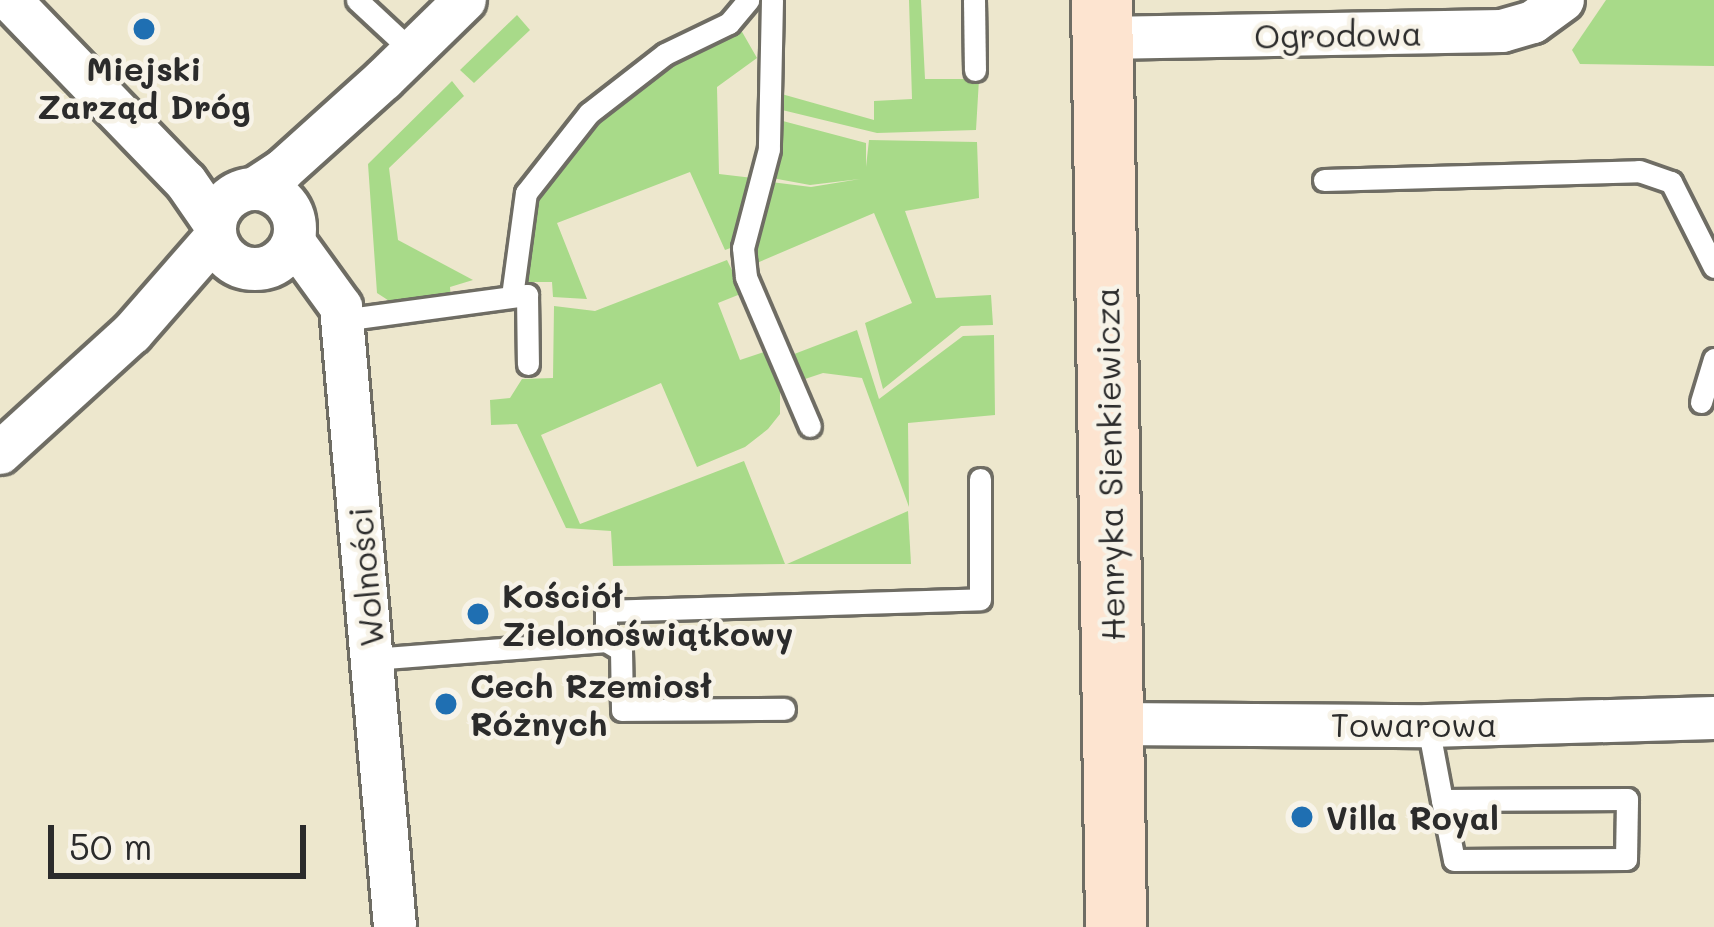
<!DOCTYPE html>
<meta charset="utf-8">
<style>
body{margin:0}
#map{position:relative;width:1714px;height:927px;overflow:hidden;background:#ede7cd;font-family:Mali,sans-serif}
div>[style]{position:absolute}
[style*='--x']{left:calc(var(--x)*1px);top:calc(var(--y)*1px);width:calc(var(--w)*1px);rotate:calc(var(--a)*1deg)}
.green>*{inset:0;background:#a8da89}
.roads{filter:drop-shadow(3px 0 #6f6d64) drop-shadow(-3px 0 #6f6d64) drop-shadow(0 3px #6f6d64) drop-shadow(0 -3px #6f6d64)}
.service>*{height:21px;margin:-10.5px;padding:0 10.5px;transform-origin:10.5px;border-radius:10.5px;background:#fff}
.minor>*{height:42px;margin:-21px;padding:0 21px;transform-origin:21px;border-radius:21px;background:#fff}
.minor>.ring{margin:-21px;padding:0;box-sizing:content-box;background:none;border:42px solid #fff;border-radius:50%}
.secondary>*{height:60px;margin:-30px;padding:0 30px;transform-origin:30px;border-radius:30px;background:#fde4d0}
.dots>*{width:33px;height:33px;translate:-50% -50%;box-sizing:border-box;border:6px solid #f7f3e8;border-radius:50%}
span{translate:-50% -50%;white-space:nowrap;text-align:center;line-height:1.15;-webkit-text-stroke:9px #f7f3e8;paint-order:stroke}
.street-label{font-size:33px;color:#2b2b2b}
.poi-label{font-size:33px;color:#2b2b2b;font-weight:700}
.left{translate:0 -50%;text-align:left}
.scale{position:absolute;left:48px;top:825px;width:258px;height:54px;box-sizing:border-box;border:6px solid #2b2b2b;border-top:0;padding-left:15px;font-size:36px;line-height:42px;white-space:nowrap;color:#2b2b2b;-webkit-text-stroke:9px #f7f3e8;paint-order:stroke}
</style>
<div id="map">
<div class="green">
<i style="clip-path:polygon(909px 0,921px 0,925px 79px,979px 79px,976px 130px,877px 133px,778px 109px,778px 93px,874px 120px,874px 101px,912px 99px)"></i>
<i style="clip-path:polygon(1606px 0,1714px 0,1714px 66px,1580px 64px,1572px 50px)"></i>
<i style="clip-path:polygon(517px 15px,530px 30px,474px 83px,460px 70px)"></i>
<i style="clip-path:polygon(741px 30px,757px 58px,717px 87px,719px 174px,753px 178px,736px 246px,725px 250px,690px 172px,557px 223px,587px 299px,553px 297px,552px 282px,517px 282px,534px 204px,548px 168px,603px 109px,664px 63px)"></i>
<i style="clip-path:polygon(452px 81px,464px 96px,389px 168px,398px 240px,473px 280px,450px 287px,451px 299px,397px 306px,377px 293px,368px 164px)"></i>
<i style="clip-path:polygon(779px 120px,866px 143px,866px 167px,869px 140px,977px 142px,979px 198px,905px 211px,936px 298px,991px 295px,993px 325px,961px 326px,883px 389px,865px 323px,912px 303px,874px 213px,752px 265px,751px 250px,771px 182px,811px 187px,860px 179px,810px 185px,772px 178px)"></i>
<i style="clip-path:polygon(727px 260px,743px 293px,718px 303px,740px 360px,767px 351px,780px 383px,780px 414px,768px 429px,745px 447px,697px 467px,661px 383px,541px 435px,580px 524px,744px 461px,785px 564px,613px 566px,611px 531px,566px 528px,517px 424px,491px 425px,490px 400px,510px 398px,522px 379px,553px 378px,554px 306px,595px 311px)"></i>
<i style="clip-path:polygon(857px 330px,879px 399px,963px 336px,994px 335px,995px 415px,908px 423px,909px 507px,862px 378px,823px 373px,799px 381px,789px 356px)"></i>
<i style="clip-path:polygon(908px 511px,911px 564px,787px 564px)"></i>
</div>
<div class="roads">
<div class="service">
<i style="--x:357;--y:0;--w:76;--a:42.9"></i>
<i style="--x:772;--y:0;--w:149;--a:91.2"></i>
<i style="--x:769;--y:149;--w:102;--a:104.7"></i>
<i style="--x:743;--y:248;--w:29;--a:84"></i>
<i style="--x:746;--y:277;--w:162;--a:66.8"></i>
<i style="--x:974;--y:0;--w:70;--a:89.2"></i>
<i style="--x:1324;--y:180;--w:315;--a:-1.6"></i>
<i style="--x:1639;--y:171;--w:34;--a:19"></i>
<i style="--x:1671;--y:182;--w:95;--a:63.2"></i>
<i style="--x:512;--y:296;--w:104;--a:-82.3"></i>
<i style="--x:526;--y:193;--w:102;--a:-51.8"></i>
<i style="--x:589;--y:113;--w:96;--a:-37.8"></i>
<i style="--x:665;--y:54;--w:71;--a:-25.8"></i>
<i style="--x:729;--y:23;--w:30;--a:-50"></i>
<i style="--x:342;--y:320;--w:187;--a:-7.7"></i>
<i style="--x:527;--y:295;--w:69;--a:89.2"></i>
<i style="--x:1701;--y:402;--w:45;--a:-73.2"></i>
<i style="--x:606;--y:641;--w:17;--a:31"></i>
<i style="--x:621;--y:650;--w:60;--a:89"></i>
<i style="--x:622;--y:710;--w:162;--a:-0.4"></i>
<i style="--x:372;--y:659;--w:235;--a:-4.4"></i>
<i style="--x:606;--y:641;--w:30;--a:-90"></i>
<i style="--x:606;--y:611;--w:374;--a:-1.8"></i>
<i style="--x:980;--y:599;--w:120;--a:-90"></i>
<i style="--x:1428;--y:726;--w:75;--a:79.3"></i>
<i style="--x:1442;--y:800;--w:61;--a:78.7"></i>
<i style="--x:1454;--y:860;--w:172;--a:-0.3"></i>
<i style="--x:1626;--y:859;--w:60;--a:-89"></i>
<i style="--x:1627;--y:799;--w:185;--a:179.7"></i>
</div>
<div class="minor">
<i style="--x:10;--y:0;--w:253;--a:46"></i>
<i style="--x:186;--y:182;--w:51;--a:55.4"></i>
<i style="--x:1103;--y:38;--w:399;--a:-1"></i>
<i style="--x:1502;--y:31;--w:32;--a:-16"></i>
<i style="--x:1533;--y:22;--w:37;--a:-36"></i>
<i class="ring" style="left:215px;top:189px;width:38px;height:38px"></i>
<i style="--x:254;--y:189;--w:35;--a:-33"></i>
<i style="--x:283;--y:170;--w:136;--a:-42"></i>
<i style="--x:384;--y:79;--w:113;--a:-44.3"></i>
<i style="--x:294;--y:242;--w:80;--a:54.1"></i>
<i style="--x:341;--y:307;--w:622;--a:85.02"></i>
<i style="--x:0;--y:453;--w:178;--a:-42.3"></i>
<i style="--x:132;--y:333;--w:126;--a:-48.9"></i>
<i style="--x:1114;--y:724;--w:314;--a:0.4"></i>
<i style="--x:1428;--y:726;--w:286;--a:-1.6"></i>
</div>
<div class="secondary">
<i style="--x:1102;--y:0;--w:927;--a:89.13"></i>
</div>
</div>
<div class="dots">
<i style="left:144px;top:29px;background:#1f6fb2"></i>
<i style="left:478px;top:614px;background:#1f6fb2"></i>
<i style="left:446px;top:704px;background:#1f6fb2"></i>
<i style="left:1302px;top:817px;background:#1f6fb2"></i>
</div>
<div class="street-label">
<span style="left:1338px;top:34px;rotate:-1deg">Ogrodowa</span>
<span style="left:1109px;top:464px;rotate:-91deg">Henryka Sienkiewicza</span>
<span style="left:365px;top:577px;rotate:-95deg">Wolności</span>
<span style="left:1414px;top:724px">Towarowa</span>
</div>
<div class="poi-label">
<span style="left:144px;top:87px">Miejski<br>Zarząd Dróg</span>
<span class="left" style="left:502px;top:614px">Kościół<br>Zielonoświątkowy</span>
<span class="left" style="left:470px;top:704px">Cech Rzemiosł<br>Różnych</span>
<span class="left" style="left:1326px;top:817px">Villa Royal</span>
</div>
<div class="scale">50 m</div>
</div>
